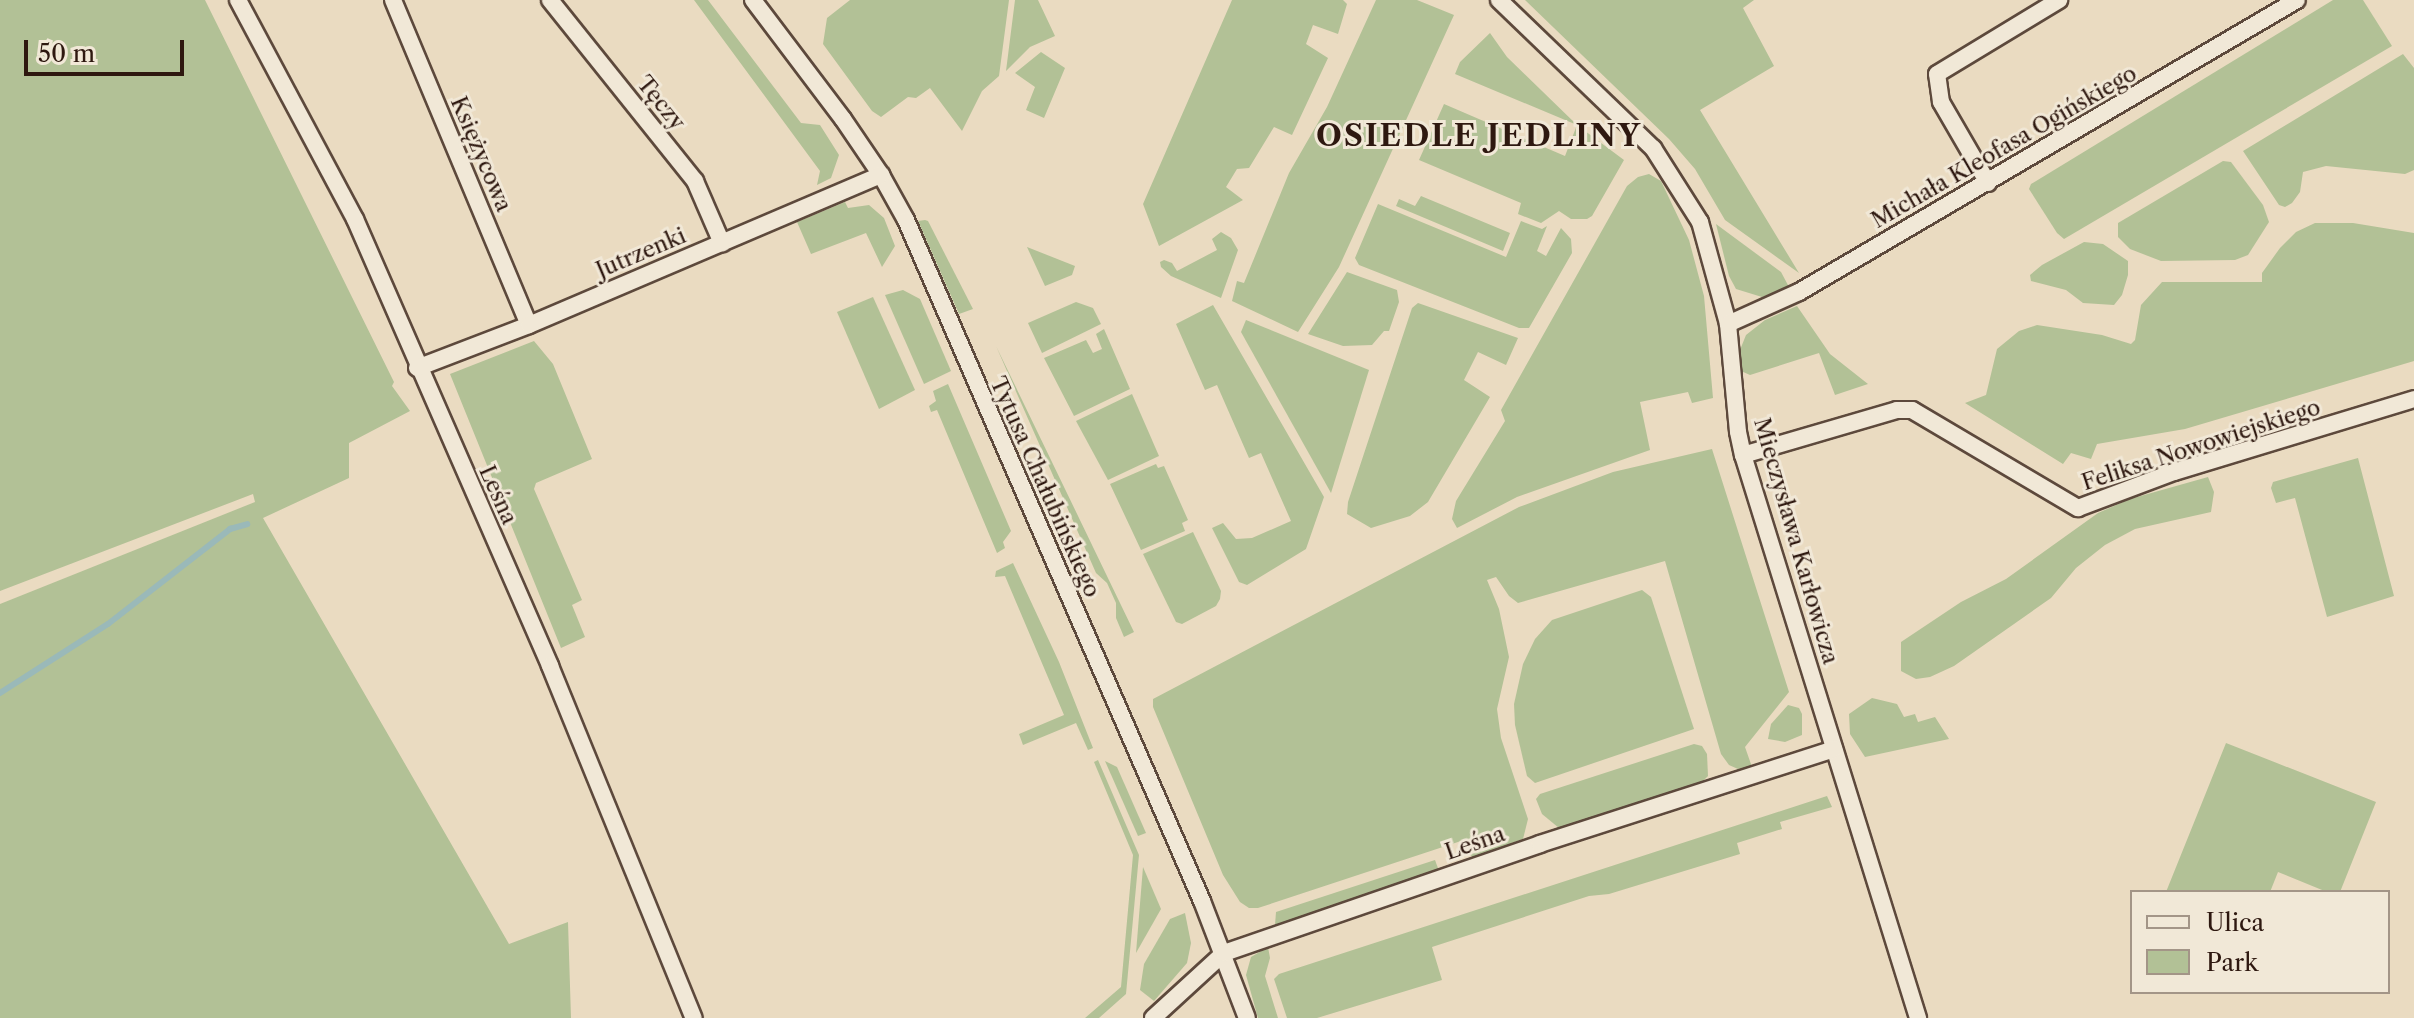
<!DOCTYPE html>
<meta charset="utf-8">
<style>
body{margin:0}
#map{position:relative;width:2414px;height:1018px;overflow:hidden;background:#eadbc1;font-family:"Libre Caslon Text",serif}
div>[style]{position:absolute}
[style*='--x']{left:calc(var(--x)*1px);top:calc(var(--y)*1px);width:calc(var(--w)*1px);rotate:calc(var(--a)*1deg)}
.green>*{inset:0;background:#b2c196}
.stream>*{height:6px;margin:-3px;padding:0 3px;transform-origin:3px;border-radius:3px;background:#9ab9b9}
.roads{filter:drop-shadow(2px 0 #5d493c) drop-shadow(-2px 0 #5d493c) drop-shadow(0 2px #5d493c) drop-shadow(0 -2px #5d493c)}
.street>*{height:16px;margin:-8px;padding:0 8px;transform-origin:8px;border-radius:8px;background:#f1e8d7}
span{translate:-50% -50%;white-space:nowrap;text-align:center;line-height:1.15;-webkit-text-stroke:6px #f1e8d7;paint-order:stroke}
.street-label{font-size:22px;color:#2e1810}
.district-label{font-size:30px;color:#2e1810;font-weight:700;letter-spacing:2px}
.legend{position:absolute;left:2130px;top:890px;width:260px;height:104px;box-sizing:border-box;background:#f1e8d7;border:2px solid #a39587;margin:0;padding:10px 14px;list-style:none;font-size:24px;color:#2e1810}
.legend li{display:flex;align-items:center;gap:16px;height:40px}
.legend b{width:40px;border:2px solid #a39587}
.scale{position:absolute;left:24px;top:40px;width:160px;height:36px;box-sizing:border-box;border:4px solid #2e1810;border-top:0;padding-left:10px;font-size:24px;line-height:28px;white-space:nowrap;color:#2e1810;-webkit-text-stroke:6px #f1e8d7;paint-order:stroke}
</style>
<div id="map">
<div class="green">
<i style="clip-path:polygon(0 0,205px 0,394px 382px,392px 386px,410px 411px,349px 443px,349px 478px,263px 518px,509px 944px,568px 922px,571px 1018px,0 1018px,0 604px,255px 502px,253px 494px,0 591px)"></i>
<i style="clip-path:polygon(694px 0,708px 0,801px 123px,820px 125px,839px 155px,831px 178px,817px 185px,820px 171px)"></i>
<i style="clip-path:polygon(850px 0,1009px 0,999px 76px,982px 91px,962px 131px,930px 88px,916px 98px,908px 97px,881px 117px,872px 111px,823px 44px,827px 18px)"></i>
<i style="clip-path:polygon(1015px 0,1038px 0,1055px 36px,1030px 47px,1006px 71px)"></i>
<i style="clip-path:polygon(1232px 0,1343px 0,1347px 4px,1338px 34px,1313px 25px,1306px 44px,1328px 58px,1292px 135px,1274px 127px,1249px 168px,1237px 169px,1226px 187px,1243px 200px,1159px 246px,1143px 204px)"></i>
<i style="clip-path:polygon(1376px 0,1417px 0,1454px 15px,1339px 267px,1298px 332px,1232px 301px,1237px 281px,1244px 283px,1289px 173px,1327px 107px)"></i>
<i style="clip-path:polygon(1525px 0,1754px 0,1743px 8px,1774px 66px,1700px 110px,1799px 273px,1725px 220px,1695px 169px,1669px 139px)"></i>
<i style="clip-path:polygon(2333px 0,2363px 0,2392px 46px,2064px 239px,2057px 233px,2029px 189px,2031px 184px)"></i>
<i style="clip-path:polygon(1490px 33px,1507px 57px,1577px 125px,1624px 160px,1592px 216px,1587px 219px,1571px 219px,1559px 211px,1541px 223px,1518px 214px,1521px 203px,1419px 160px,1444px 104px,1565px 156px,1577px 125px,1455px 74px,1460px 62px)"></i>
<i style="clip-path:polygon(1041px 52px,1065px 68px,1044px 118px,1026px 110px,1035px 87px,1015px 73px)"></i>
<i style="clip-path:polygon(2403px 54px,2414px 68px,2414px 170px,2405px 174px,2326px 166px,2303px 172px,2300px 192px,2292px 203px,2285px 207px,2279px 205px,2243px 151px)"></i>
<i style="clip-path:polygon(2223px 161px,2231px 162px,2263px 205px,2269px 222px,2248px 255px,2235px 260px,2161px 261px,2130px 249px,2118px 237px,2118px 223px)"></i>
<i style="clip-path:polygon(1649px 174px,1661px 181px,1689px 240px,1704px 296px,1713px 398px,1692px 403px,1688px 392px,1640px 402px,1650px 450px,1517px 497px,1457px 528px,1452px 519px,1456px 501px,1505px 421px,1501px 410px,1627px 186px,1638px 177px)"></i>
<i style="clip-path:polygon(1421px 196px,1510px 233px,1503px 251px,1396px 206px,1399px 199px,1415px 206px)"></i>
<i style="clip-path:polygon(845px 202px,848px 208px,869px 205px,884px 218px,895px 246px,882px 267px,866px 233px,811px 254px,797px 222px)"></i>
<i style="clip-path:polygon(1378px 204px,1506px 257px,1521px 221px,1542px 229px,1547px 226px,1537px 251px,1546px 256px,1561px 228px,1571px 239px,1572px 253px,1529px 328px,1519px 328px,1359px 265px,1355px 258px)"></i>
<i style="clip-path:polygon(925px 220px,928px 221px,973px 309px,959px 314px,918px 221px)"></i>
<i style="clip-path:polygon(2315px 223px,2353px 223px,2414px 233px,2414px 361px,2185px 429px,2097px 444px,2091px 459px,2071px 453px,2063px 464px,1965px 403px,1986px 395px,1997px 349px,2019px 331px,2037px 325px,2102px 335px,2131px 344px,2135px 340px,2141px 305px,2162px 282px,2262px 282px,2262px 273px,2280px 248px,2296px 232px)"></i>
<i style="clip-path:polygon(1716px 224px,1781px 272px,1789px 287px,1762px 297px,1736px 289px,1729px 276px)"></i>
<i style="clip-path:polygon(1221px 232px,1231px 238px,1238px 250px,1221px 298px,1171px 276px,1161px 267px,1160px 262px,1164px 260px,1172px 263px,1177px 271px,1217px 250px,1212px 239px)"></i>
<i style="clip-path:polygon(2084px 242px,2103px 244px,2128px 261px,2128px 275px,2122px 295px,2114px 305px,2083px 303px,2066px 290px,2031px 281px,2030px 275px,2042px 265px)"></i>
<i style="clip-path:polygon(1027px 247px,1075px 266px,1072px 275px,1045px 286px)"></i>
<i style="clip-path:polygon(1347px 272px,1397px 290px,1399px 302px,1389px 331px,1384px 331px,1372px 345px,1343px 346px,1308px 334px)"></i>
<i style="clip-path:polygon(903px 290px,920px 299px,951px 371px,924px 384px,885px 295px)"></i>
<i style="clip-path:polygon(873px 297px,915px 390px,879px 409px,837px 312px)"></i>
<i style="clip-path:polygon(1076px 302px,1093px 308px,1101px 324px,1042px 353px,1028px 323px)"></i>
<i style="clip-path:polygon(1418px 303px,1518px 338px,1506px 365px,1478px 352px,1464px 380px,1490px 397px,1428px 502px,1410px 516px,1371px 528px,1347px 514px,1348px 502px,1412px 308px)"></i>
<i style="clip-path:polygon(1213px 305px,1324px 497px,1306px 549px,1247px 585px,1239px 582px,1212px 528px,1223px 523px,1236px 539px,1252px 538px,1291px 521px,1261px 453px,1249px 458px,1217px 385px,1205px 390px,1176px 324px)"></i>
<i style="clip-path:polygon(1797px 306px,1830px 354px,1868px 384px,1835px 395px,1819px 353px,1750px 375px,1741px 371px,1738px 355px,1746px 335px,1765px 320px)"></i>
<i style="clip-path:polygon(1246px 320px,1369px 370px,1331px 493px,1241px 332px)"></i>
<i style="clip-path:polygon(1104px 329px,1130px 389px,1074px 416px,1044px 358px,1086px 340px,1093px 353px,1102px 349px,1096px 334px)"></i>
<i style="clip-path:polygon(534px 341px,553px 364px,592px 459px,536px 483px,534px 489px,582px 600px,572px 605px,585px 637px,561px 648px,450px 374px)"></i>
<i style="clip-path:polygon(996px 346px,1134px 632px,1124px 637px,1116px 618px,1116px 603px,1107px 583px,1096px 573px)"></i>
<i style="clip-path:polygon(948px 384px,1011px 531px,1003px 542px,1005px 548px,997px 553px,937px 410px,931px 412px,929px 406px,936px 401px,933px 391px)"></i>
<i style="clip-path:polygon(1132px 394px,1159px 456px,1108px 480px,1076px 421px)"></i>
<i style="clip-path:polygon(1712px 449px,1789px 692px,1745px 747px,1752px 767px,1738px 769px,1729px 765px,1721px 754px,1665px 561px,1518px 603px,1509px 596px,1496px 577px,1487px 580px,1499px 609px,1509px 657px,1497px 709px,1501px 738px,1528px 819px,1523px 839px,1473px 857px,1465px 852px,1461px 841px,1258px 908px,1249px 908px,1240px 902px,1223px 875px,1153px 707px,1153px 699px,1519px 507px,1613px 472px)"></i>
<i style="clip-path:polygon(2358px 458px,2394px 596px,2327px 617px,2295px 498px,2276px 503px,2271px 488px,2273px 482px)"></i>
<i style="clip-path:polygon(1156px 464px,1158px 468px,1164px 466px,1188px 520px,1182px 523px,1185px 531px,1141px 550px,1110px 484px)"></i>
<i style="clip-path:polygon(2208px 477px,2214px 492px,2211px 512px,2135px 529px,2105px 545px,2076px 568px,2051px 598px,1954px 666px,1930px 677px,1916px 679px,1901px 671px,1901px 642px,1961px 602px,2006px 579px,2098px 513px,2130px 499px)"></i>
<i style="clip-path:polygon(1193px 532px,1221px 591px,1220px 599px,1216px 606px,1182px 624px,1176px 622px,1143px 554px)"></i>
<i style="clip-path:polygon(1013px 563px,1059px 662px,1093px 748px,1088px 750px,1076px 723px,1023px 745px,1019px 734px,1064px 715px,1005px 576px,995px 577px,996px 571px)"></i>
<i style="clip-path:polygon(1642px 590px,1651px 597px,1694px 729px,1535px 783px,1527px 776px,1515px 725px,1514px 704px,1523px 664px,1535px 639px,1552px 620px)"></i>
<i style="clip-path:polygon(1872px 698px,1897px 704px,1904px 717px,1915px 714px,1918px 722px,1935px 717px,1949px 739px,1865px 757px,1850px 734px,1849px 714px)"></i>
<i style="clip-path:polygon(1788px 705px,1799px 708px,1802px 714px,1802px 735px,1785px 742px,1768px 739px,1771px 724px)"></i>
<i style="clip-path:polygon(2226px 743px,2376px 802px,2340px 892px,2327px 892px,2278px 872px,2270px 892px,2166px 892px)"></i>
<i style="clip-path:polygon(1694px 744px,1702px 746px,1707px 754px,1708px 776px,1703px 781px,1559px 828px,1542px 814px,1536px 799px,1540px 794px)"></i>
<i style="clip-path:polygon(1098px 760px,1139px 855px,1126px 994px,1099px 1018px,1085px 1018px,1121px 987px,1133px 855px,1094px 762px)"></i>
<i style="clip-path:polygon(1105px 761px,1117px 767px,1146px 833px,1138px 836px)"></i>
<i style="clip-path:polygon(1827px 796px,1832px 807px,1780px 822px,1782px 829px,1737px 843px,1740px 854px,1609px 894px,1589px 896px,1432px 947px,1442px 980px,1317px 1018px,1287px 1018px,1274px 979px,1279px 974px)"></i>
<i style="clip-path:polygon(1435px 860px,1439px 871px,1275px 925px,1276px 912px)"></i>
<i style="clip-path:polygon(1143px 867px,1161px 909px,1136px 953px)"></i>
<i style="clip-path:polygon(1185px 913px,1191px 943px,1187px 963px,1154px 1001px,1140px 990px,1144px 964px,1170px 919px)"></i>
<i style="clip-path:polygon(1268px 947px,1270px 958px,1265px 976px,1278px 1018px,1258px 1018px,1246px 975px,1251px 957px)"></i>
</div>
<div class="stream">
<i style="--x:0;--y:693;--w:128;--a:-32.6"></i>
<i style="--x:108;--y:624;--w:155;--a:-37.9"></i>
<i style="--x:230;--y:529;--w:18;--a:-16"></i>
</div>
<div class="roads">
<div class="street">
<i style="--x:238;--y:0;--w:248;--a:61.9"></i>
<i style="--x:355;--y:219;--w:488;--a:66.4"></i>
<i style="--x:550;--y:666;--w:380;--a:67.8"></i>
<i style="--x:393;--y:0;--w:352;--a:67.3"></i>
<i style="--x:550;--y:0;--w:232;--a:51.3"></i>
<i style="--x:695;--y:181;--w:68;--a:66.5"></i>
<i style="--x:753;--y:0;--w:149;--a:52.9"></i>
<i style="--x:843;--y:119;--w:68;--a:55.8"></i>
<i style="--x:881;--y:175;--w:51;--a:60.9"></i>
<i style="--x:906;--y:220;--w:743;--a:66.51"></i>
<i style="--x:1202;--y:901;--w:125;--a:69"></i>
<i style="--x:1499;--y:0;--w:214;--a:43.9"></i>
<i style="--x:1653;--y:148;--w:88;--a:57.6"></i>
<i style="--x:1700;--y:222;--w:106;--a:74.6"></i>
<i style="--x:1728;--y:324;--w:108;--a:84.7"></i>
<i style="--x:1738;--y:432;--w:24;--a:78"></i>
<i style="--x:1743;--y:455;--w:590;--a:72.73"></i>
<i style="--x:1988;--y:183;--w:94;--a:-120.1"></i>
<i style="--x:1941;--y:102;--w:28;--a:-98"></i>
<i style="--x:1937;--y:74;--w:143;--a:-31.2"></i>
<i style="--x:1728;--y:324;--w:78;--a:-24.3"></i>
<i style="--x:1799;--y:292;--w:577;--a:-30.39"></i>
<i style="--x:417;--y:368;--w:120;--a:-21"></i>
<i style="--x:529;--y:325;--w:383;--a:-23.1"></i>
<i style="--x:1743;--y:455;--w:160;--a:-16.3"></i>
<i style="--x:1897;--y:410;--w:15;--a:0"></i>
<i style="--x:1912;--y:410;--w:193;--a:30.6"></i>
<i style="--x:2078;--y:508;--w:103;--a:-20.6"></i>
<i style="--x:2174;--y:472;--w:251;--a:-16.9"></i>
<i style="--x:1153;--y:1018;--w:96;--a:-42.5"></i>
<i style="--x:1224;--y:953;--w:334;--a:-19"></i>
<i style="--x:1540;--y:844;--w:309;--a:-17.9"></i>
</div>
</div>
<div class="street-label">
<span style="left:661px;top:103px;rotate:51deg">Tęczy</span>
<span style="left:2004px;top:147px;rotate:-30deg">Michała Kleofasa Ogińskiego</span>
<span style="left:481px;top:154px;rotate:67deg">Księżycowa</span>
<span style="left:641px;top:253px;rotate:-23deg">Jutrzenki</span>
<span style="left:2201px;top:445px;rotate:-18deg">Feliksa Nowowiejskiego</span>
<span style="left:1045px;top:487px;rotate:66deg">Tytusa Chałubińskiego</span>
<span style="left:498px;top:495px;rotate:66deg">Leśna</span>
<span style="left:1796px;top:541px;rotate:74deg">Mieczysława Karłowicza</span>
<span style="left:1475px;top:843px;rotate:-19deg">Leśna</span>
</div>
<div class="district-label">
<span style="left:1479px;top:136px">OSIEDLE JEDLINY</span>
</div>
<ul class="legend">
<li><b style="height:10px;background:#f1e8d7"></b>Ulica</li>
<li><b style="height:22px;background:#b2c196"></b>Park</li>
</ul>
<div class="scale">50 m</div>
</div>
